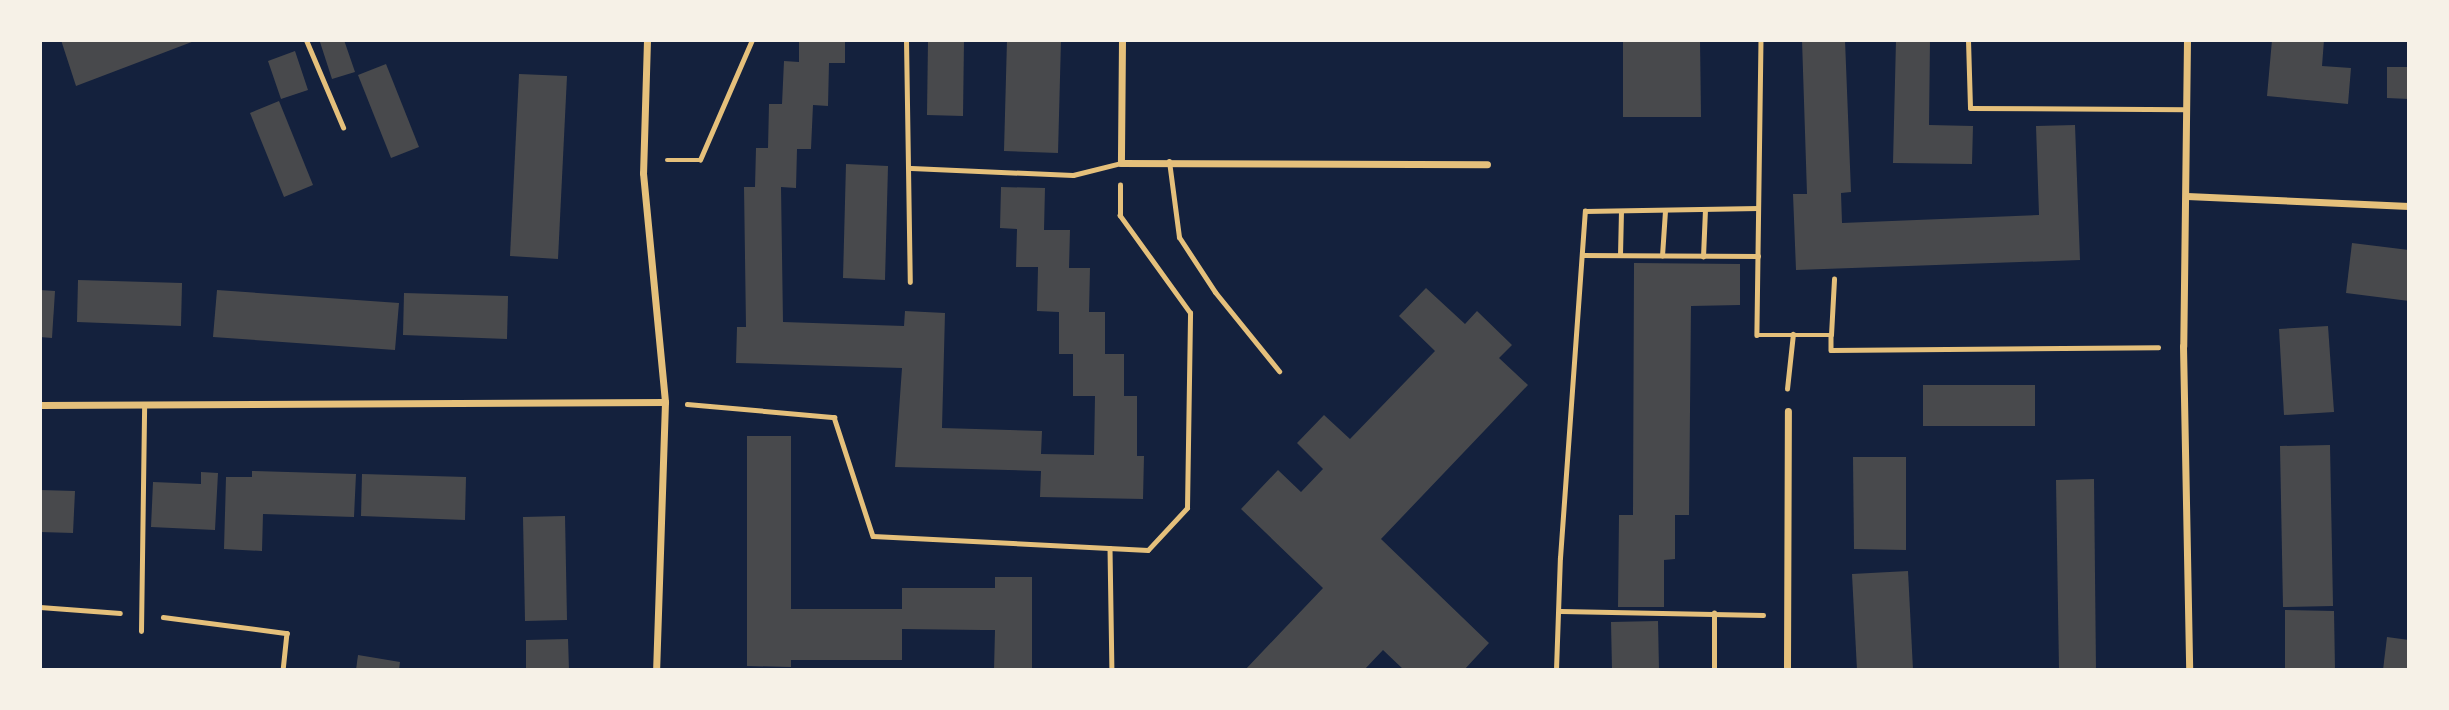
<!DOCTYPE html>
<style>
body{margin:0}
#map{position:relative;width:2449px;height:710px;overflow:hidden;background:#14213d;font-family:Roboto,sans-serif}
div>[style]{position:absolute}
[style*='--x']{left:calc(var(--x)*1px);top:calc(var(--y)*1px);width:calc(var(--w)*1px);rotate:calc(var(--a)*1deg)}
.building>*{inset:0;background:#48494c}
.path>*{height:4.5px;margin:-2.25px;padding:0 2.25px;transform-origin:2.25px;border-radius:2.25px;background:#e5c07b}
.service>*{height:5px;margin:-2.5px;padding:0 2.5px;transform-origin:2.5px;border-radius:2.5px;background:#e5c07b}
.minor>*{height:7px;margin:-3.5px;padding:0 3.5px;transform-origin:3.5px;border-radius:3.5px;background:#e5c07b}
span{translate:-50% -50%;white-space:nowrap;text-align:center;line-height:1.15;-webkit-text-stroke:5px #f6f1e7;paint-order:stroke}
.frame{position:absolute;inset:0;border:42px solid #f6f1e7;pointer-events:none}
</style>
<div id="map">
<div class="building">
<i style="clip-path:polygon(61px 40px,197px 40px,76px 86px)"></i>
<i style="clip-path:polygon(344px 40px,355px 72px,332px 79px,320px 42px)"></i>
<i style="clip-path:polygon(799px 40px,845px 40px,845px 63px,829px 63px,828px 106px,813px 105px,811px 149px,797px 149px,796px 188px,781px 187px,783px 322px,904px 326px,905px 311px,945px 313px,942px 428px,1042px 431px,1041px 454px,1094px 455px,1095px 396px,1073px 396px,1073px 354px,1059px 354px,1059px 312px,1037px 311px,1038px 267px,1016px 267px,1017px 229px,1000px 228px,1001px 187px,1045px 188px,1044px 230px,1070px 230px,1069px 268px,1090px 268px,1089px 312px,1105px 312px,1105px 354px,1124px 354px,1124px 396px,1137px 396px,1137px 456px,1144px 456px,1143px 499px,1040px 497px,1041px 471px,895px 467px,902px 368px,736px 363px,737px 327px,746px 327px,744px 187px,755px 187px,756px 148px,768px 148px,769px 104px,782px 104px,784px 61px,799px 62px)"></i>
<i style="clip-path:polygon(928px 40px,964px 40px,963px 116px,927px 115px)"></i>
<i style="clip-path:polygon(1007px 40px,1061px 40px,1058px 153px,1004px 151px)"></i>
<i style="clip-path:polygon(1623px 40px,1700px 40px,1701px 117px,1623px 117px)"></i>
<i style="clip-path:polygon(1802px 40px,1845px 40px,1851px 192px,1841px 193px,1842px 223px,2039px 215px,2036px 126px,2075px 125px,2080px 260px,1796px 270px,1793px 194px,1807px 194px)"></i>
<i style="clip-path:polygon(1896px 40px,1930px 40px,1929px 125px,1973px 126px,1972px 164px,1893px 163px)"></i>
<i style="clip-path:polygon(2272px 40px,2324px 40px,2322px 66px,2351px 68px,2348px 104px,2267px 96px)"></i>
<i style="clip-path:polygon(295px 51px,308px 90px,281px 99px,268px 61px)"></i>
<i style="clip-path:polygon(386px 64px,419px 147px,391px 158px,358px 75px)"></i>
<i style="clip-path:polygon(2387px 67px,2409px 67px,2409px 99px,2387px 98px)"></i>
<i style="clip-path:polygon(519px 74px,567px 76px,558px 259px,510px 256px)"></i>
<i style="clip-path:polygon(279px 101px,313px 185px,284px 197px,250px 113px)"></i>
<i style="clip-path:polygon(846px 164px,888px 166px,885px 280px,843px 278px)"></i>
<i style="clip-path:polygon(2352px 243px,2409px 250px,2409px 301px,2346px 293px)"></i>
<i style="clip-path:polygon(1634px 263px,1740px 264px,1740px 305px,1691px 306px,1689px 515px,1675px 515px,1675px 559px,1664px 560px,1664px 607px,1618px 607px,1619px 515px,1633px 515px)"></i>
<i style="clip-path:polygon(78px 280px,182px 283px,181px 326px,77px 322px)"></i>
<i style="clip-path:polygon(1426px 288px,1465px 324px,1477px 311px,1512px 345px,1499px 358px,1528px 385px,1381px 539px,1489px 643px,1464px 670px,1404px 670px,1383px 650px,1364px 670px,1245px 670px,1323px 588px,1241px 509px,1278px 470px,1301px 492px,1323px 469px,1297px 443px,1324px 415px,1350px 439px,1435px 351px,1399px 316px)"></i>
<i style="clip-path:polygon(40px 290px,55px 291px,52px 338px,40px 337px)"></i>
<i style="clip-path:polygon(217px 290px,399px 303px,395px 350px,213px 337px)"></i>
<i style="clip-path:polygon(404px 293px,508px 296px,507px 339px,403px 335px)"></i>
<i style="clip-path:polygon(2328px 326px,2334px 412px,2284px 415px,2279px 329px)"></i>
<i style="clip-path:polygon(1923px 385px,2035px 385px,2035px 426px,1923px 426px)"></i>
<i style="clip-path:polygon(747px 436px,791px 436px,791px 609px,902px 609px,902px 588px,995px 588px,995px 577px,1032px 577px,1032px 670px,994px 670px,995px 630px,983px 630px,902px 629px,902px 660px,791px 660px,791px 667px,747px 666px)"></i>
<i style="clip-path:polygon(2330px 445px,2333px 606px,2283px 607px,2280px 446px)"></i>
<i style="clip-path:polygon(1853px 457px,1906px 457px,1906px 550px,1854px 549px)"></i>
<i style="clip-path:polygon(252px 471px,356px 474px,354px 517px,263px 514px,262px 551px,224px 549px,226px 477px,252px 477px)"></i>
<i style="clip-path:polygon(201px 472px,218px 473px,215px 530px,151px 527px,153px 482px,201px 484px)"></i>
<i style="clip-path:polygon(362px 474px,466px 477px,465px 520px,361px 516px)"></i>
<i style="clip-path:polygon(2094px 479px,2096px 670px,2059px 670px,2056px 480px)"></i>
<i style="clip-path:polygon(40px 490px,75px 491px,73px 533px,40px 532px)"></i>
<i style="clip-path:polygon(565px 516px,567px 620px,525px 621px,523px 517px)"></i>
<i style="clip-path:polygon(1908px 571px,1913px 670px,1857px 670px,1852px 574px)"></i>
<i style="clip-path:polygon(2285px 610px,2334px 611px,2335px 670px,2285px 670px)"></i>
<i style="clip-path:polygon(1658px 621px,1659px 670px,1612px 670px,1611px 622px)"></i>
<i style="clip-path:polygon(2387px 637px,2409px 640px,2409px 670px,2383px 670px)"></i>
<i style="clip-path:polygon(568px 639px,569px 670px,526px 670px,526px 640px)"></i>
<i style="clip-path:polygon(358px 655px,400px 662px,399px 670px,356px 670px)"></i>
</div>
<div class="path">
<i style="--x:1761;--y:40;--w:295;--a:90.8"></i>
<i style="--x:1757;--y:335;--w:74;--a:0"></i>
<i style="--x:1831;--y:335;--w:56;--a:-86.9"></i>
<i style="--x:667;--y:160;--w:33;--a:0"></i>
<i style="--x:700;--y:160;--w:131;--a:-66.6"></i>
<i style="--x:1582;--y:255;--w:176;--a:0.3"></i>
<i style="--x:1620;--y:255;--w:43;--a:-88.7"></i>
<i style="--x:1662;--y:256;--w:45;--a:-86.2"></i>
<i style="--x:1703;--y:257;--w:47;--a:-87.6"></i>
<i style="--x:1831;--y:335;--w:15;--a:90"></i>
<i style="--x:1831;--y:350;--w:327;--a:-0.5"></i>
<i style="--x:1787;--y:389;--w:55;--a:-83.8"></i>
<i style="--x:687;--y:404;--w:148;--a:5.1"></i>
<i style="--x:834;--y:417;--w:125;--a:71.9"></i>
<i style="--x:873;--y:536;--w:275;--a:2.9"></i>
<i style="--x:1148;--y:550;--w:57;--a:-47.1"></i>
<i style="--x:1187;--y:508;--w:195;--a:-89.1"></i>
<i style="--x:1190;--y:313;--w:120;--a:-125.8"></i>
<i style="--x:1120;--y:216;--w:31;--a:-90"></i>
<i style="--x:1110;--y:548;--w:122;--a:89.1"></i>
<i style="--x:40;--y:607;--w:80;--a:4.3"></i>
<i style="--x:1561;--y:611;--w:202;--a:1.1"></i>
<i style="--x:163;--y:617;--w:125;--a:7.4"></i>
<i style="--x:287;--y:633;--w:37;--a:96"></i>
<i style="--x:1556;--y:670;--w:112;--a:-88"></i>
<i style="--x:1560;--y:558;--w:348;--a:-85.9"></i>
<i style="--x:1585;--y:211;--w:173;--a:-1"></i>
<i style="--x:1714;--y:670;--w:57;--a:-90"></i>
</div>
<div class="service">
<i style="--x:306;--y:40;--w:95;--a:67"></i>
<i style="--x:906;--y:40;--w:242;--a:89.1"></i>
<i style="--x:1968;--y:40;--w:68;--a:88.3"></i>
<i style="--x:1970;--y:108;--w:216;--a:0.3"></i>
<i style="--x:1169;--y:161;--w:77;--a:82.5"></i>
<i style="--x:1179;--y:237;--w:66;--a:56.8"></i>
<i style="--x:1215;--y:292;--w:102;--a:51"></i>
<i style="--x:911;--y:168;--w:162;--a:2.5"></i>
<i style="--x:1073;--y:175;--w:49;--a:-14"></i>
<i style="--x:141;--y:631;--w:227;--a:-89.2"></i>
</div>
<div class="minor">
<i style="--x:647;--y:40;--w:133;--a:91.7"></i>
<i style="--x:643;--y:173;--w:230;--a:84.5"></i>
<i style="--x:665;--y:402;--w:268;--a:91.9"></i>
<i style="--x:1122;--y:40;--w:123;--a:90.5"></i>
<i style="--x:1121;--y:163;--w:366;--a:0.2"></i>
<i style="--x:2187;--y:40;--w:306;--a:90.7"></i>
<i style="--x:2183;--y:346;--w:324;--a:88.9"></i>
<i style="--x:2187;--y:196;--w:222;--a:2.6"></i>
<i style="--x:40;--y:405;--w:625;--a:-0.28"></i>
<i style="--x:1787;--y:670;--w:259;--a:-89.8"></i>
</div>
<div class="frame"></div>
</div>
